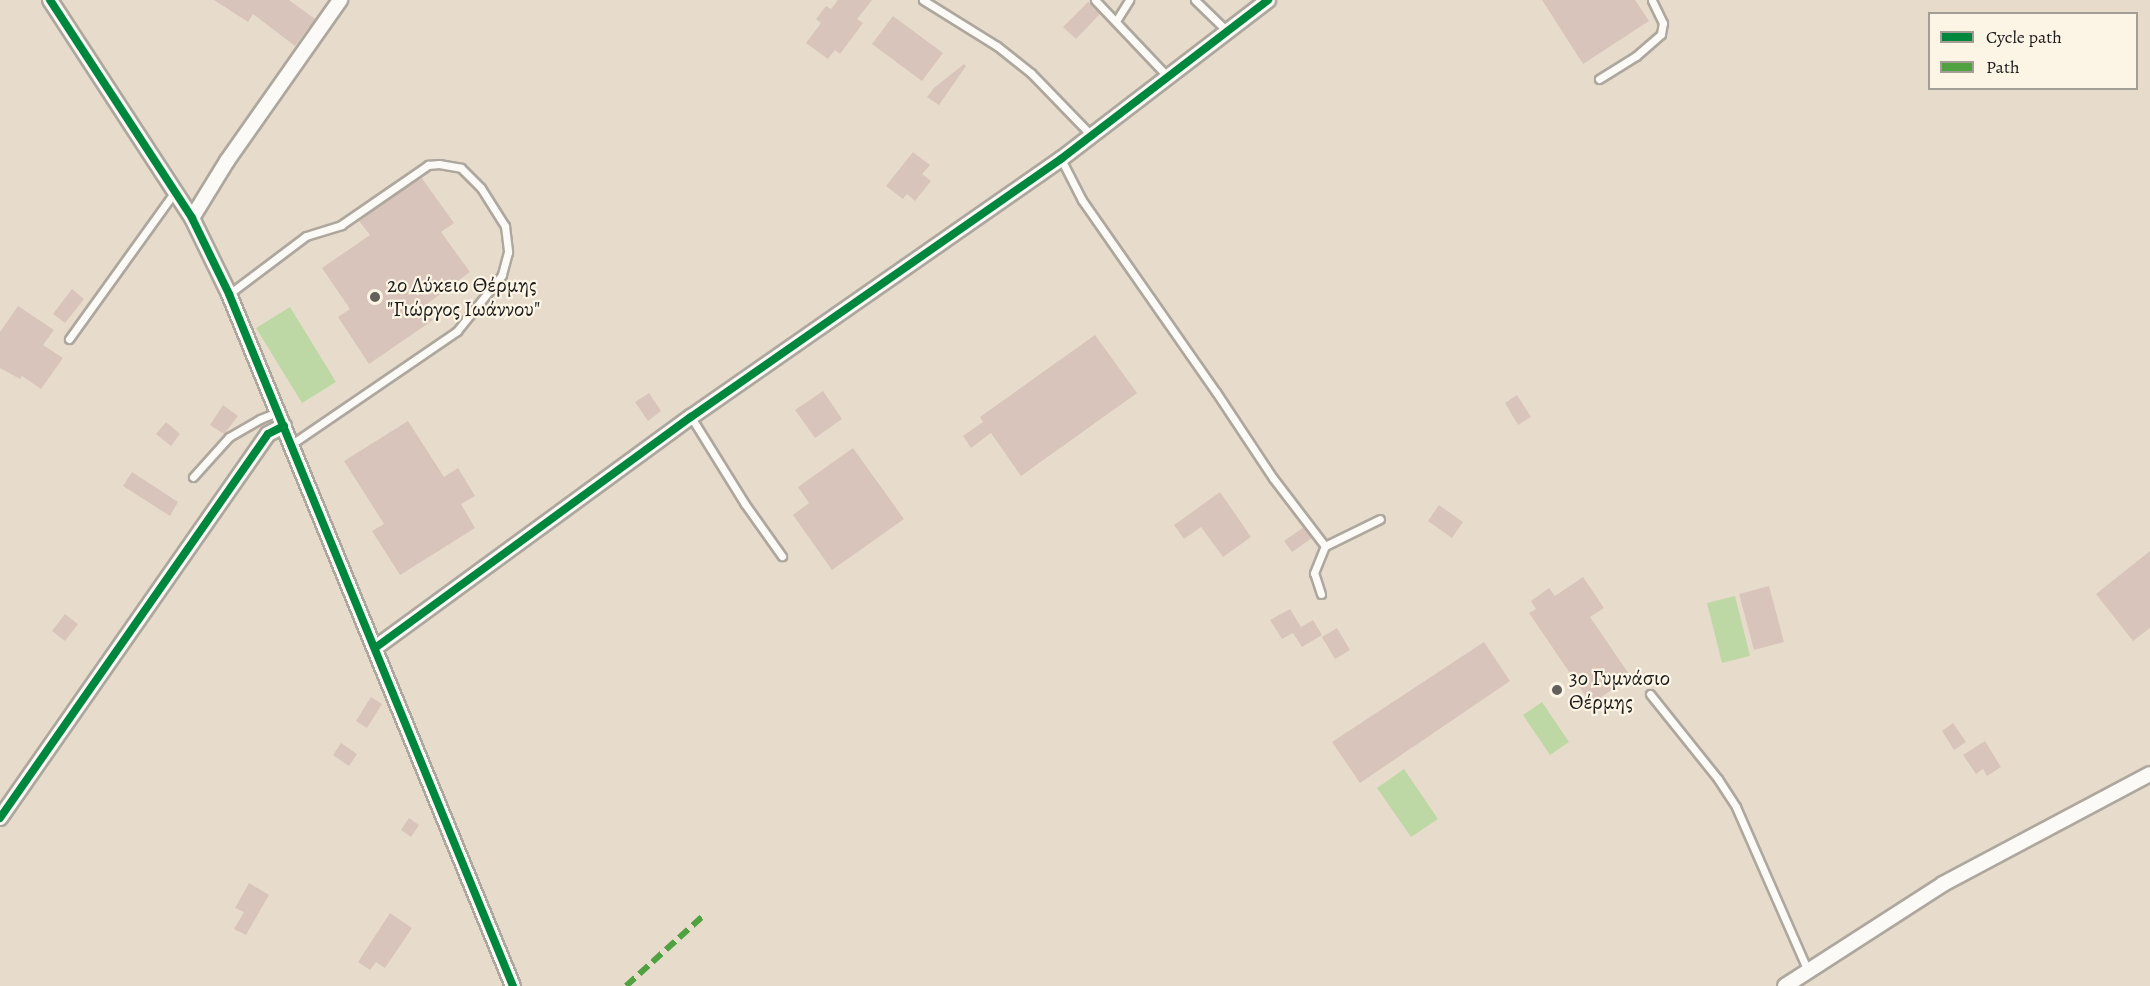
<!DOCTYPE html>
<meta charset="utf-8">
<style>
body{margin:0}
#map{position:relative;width:2150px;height:986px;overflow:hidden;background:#e7dccc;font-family:Alegreya,serif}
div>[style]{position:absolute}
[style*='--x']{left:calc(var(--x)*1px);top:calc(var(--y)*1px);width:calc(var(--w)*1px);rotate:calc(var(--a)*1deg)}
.green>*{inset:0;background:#bed8a5}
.building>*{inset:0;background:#d8c4ba}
.roads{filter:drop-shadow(2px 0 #aea79d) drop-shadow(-2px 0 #aea79d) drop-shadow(0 2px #aea79d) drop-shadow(0 -2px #aea79d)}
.service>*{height:7px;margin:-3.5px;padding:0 3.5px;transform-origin:3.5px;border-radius:3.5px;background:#fbfaf7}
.minor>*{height:14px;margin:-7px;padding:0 7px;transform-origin:7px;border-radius:7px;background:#fbfaf7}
.quiet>*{height:6px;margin-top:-3px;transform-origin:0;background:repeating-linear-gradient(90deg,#4fa141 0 12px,transparent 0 18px)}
.cycleway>*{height:8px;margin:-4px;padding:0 4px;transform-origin:4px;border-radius:4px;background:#00873e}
.dots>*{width:16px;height:16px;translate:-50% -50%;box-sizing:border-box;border:3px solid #fcf5e5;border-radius:50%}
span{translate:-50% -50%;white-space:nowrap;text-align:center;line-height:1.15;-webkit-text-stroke:4.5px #fcf5e5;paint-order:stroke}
.poi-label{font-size:21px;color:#1c1c1c}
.left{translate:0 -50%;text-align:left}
.legend{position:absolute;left:1928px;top:12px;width:210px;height:78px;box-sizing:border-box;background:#fcf5e5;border:2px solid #a29e95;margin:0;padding:8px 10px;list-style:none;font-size:18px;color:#1c1c1c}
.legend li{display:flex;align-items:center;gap:12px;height:30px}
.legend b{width:30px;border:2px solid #a29e95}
</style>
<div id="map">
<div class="green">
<i style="clip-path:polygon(290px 307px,336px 382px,302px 403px,256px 328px)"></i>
<i style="clip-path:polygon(1735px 596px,1750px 656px,1722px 663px,1707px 603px)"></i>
<i style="clip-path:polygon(1542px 702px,1569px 742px,1550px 755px,1523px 715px)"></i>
<i style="clip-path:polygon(1404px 769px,1438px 819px,1411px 837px,1377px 788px)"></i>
</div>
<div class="building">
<i style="clip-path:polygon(214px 0,289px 0,315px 19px,295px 46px,253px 14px,248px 22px)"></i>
<i style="clip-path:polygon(838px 0,872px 0,857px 19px,863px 23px,840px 54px,835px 50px,828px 59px,806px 43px,821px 23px,816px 19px,826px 6px,831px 9px)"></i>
<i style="clip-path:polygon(1542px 0,1635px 0,1649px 21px,1583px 64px)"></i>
<i style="clip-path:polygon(1088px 2px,1100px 14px,1076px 39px,1063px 27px)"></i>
<i style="clip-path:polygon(893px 16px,943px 53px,922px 81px,872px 44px)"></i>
<i style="clip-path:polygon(964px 64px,966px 66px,939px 105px,927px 97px,934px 88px)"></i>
<i style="clip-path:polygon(913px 152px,930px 165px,922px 174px,931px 181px,915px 201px,907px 194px,903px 199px,886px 186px)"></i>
<i style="clip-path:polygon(421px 177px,454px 223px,441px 232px,470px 272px,423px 307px,433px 320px,369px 364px,338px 317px,350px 309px,322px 268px,370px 235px,359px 221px)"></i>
<i style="clip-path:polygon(72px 289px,84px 299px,65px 323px,53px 314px)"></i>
<i style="clip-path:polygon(18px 306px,54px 330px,43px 345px,63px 358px,41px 389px,22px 376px,20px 379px,0 368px,0 332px)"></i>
<i style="clip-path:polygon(1095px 335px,1137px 393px,1021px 476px,991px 433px,971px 448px,963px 436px,983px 422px,980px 417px)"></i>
<i style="clip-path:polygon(823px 391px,842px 419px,815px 438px,795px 410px)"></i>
<i style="clip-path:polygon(649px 393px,661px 411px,648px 421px,635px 402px)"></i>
<i style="clip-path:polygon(1517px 395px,1531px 417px,1518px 425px,1505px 403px)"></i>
<i style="clip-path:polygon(223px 405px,238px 416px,224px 434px,210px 425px)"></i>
<i style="clip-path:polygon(408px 421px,444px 477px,458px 468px,475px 496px,461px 504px,475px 528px,400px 575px,372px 531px,384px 524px,344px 461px)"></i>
<i style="clip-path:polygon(166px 422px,180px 434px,171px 446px,156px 434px)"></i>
<i style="clip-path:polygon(853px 448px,904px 519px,832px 570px,793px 515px,809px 503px,798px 487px)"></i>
<i style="clip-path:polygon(132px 472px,178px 502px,170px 516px,123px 486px)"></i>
<i style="clip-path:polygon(1220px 492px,1251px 537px,1223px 557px,1201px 527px,1184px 539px,1174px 525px)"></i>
<i style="clip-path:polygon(1439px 505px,1463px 522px,1452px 538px,1428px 521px)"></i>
<i style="clip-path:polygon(1304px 527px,1312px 538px,1292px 552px,1284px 541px)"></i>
<i style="clip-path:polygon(2150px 551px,2150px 628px,2133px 641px,2096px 594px)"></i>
<i style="clip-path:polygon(1583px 577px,1604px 608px,1590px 617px,1631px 677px,1591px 704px,1529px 613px,1536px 609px,1531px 601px,1549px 588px,1555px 596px)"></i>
<i style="clip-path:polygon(1769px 586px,1784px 642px,1754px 650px,1739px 594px)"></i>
<i style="clip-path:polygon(1290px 609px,1301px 627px,1313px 620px,1322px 635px,1302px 647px,1293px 633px,1282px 639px,1270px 620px)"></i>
<i style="clip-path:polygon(65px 614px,78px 624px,65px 641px,52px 631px)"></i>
<i style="clip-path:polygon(1337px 628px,1350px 650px,1335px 659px,1322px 637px)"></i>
<i style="clip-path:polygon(1484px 642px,1510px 681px,1360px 783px,1332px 742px)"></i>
<i style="clip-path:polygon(371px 697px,382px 704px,367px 728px,356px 721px)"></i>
<i style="clip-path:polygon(1953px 723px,1966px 742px,1954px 750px,1942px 731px)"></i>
<i style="clip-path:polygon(1985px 741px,2001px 767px,1987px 776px,1983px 769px,1976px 774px,1963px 755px)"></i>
<i style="clip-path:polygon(341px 743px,357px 754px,349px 766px,333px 755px)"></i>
<i style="clip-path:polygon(409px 818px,419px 825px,411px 837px,401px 830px)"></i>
<i style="clip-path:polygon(249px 883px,269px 895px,246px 935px,234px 929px,244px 912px,235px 908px)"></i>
<i style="clip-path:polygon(390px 913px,412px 928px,385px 968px,376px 962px,370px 970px,358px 962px)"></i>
</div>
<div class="roads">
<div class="service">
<i style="--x:923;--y:0;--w:87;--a:31.9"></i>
<i style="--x:997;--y:46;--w:43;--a:38.5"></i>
<i style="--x:1031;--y:73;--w:88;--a:45.9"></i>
<i style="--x:1095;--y:0;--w:108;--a:46.5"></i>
<i style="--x:1195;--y:0;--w:46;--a:44.1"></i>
<i style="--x:1116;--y:21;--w:25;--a:-58"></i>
<i style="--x:1599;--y:79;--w:44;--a:-31.9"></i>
<i style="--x:1636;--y:56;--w:33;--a:-41"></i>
<i style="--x:1661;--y:34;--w:11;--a:-80"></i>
<i style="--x:1663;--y:23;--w:25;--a:-116"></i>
<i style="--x:1061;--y:159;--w:46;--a:62.9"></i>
<i style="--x:1082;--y:200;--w:234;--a:55.1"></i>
<i style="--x:1216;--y:392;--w:103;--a:56.5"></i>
<i style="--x:1273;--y:478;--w:86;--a:52.6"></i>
<i style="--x:229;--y:294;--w:96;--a:-37"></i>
<i style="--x:306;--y:236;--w:37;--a:-17"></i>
<i style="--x:341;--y:225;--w:106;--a:-34.6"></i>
<i style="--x:428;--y:165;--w:11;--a:-5"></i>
<i style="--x:439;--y:164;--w:22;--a:10"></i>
<i style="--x:461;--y:168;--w:28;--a:45"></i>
<i style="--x:481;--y:188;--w:45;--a:57.7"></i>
<i style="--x:505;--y:226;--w:26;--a:83"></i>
<i style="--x:508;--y:252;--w:24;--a:105"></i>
<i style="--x:502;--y:275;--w:72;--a:128.8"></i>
<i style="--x:457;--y:331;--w:200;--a:145.6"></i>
<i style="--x:69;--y:339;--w:180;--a:-54.3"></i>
<i style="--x:691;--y:417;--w:102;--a:58.2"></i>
<i style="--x:745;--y:504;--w:64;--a:54.6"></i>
<i style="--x:193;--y:477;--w:54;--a:-48"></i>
<i style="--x:229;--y:437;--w:36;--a:-30"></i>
<i style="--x:260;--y:419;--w:18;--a:-22"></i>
<i style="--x:1321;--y:594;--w:22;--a:-108"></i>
<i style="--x:1314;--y:573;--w:29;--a:-68"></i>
<i style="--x:1325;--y:546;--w:61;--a:-26.1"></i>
<i style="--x:1650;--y:694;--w:109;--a:51.3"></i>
<i style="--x:1718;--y:779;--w:33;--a:57"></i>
<i style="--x:1736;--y:807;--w:179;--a:66.3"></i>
</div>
<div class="minor">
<i style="--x:50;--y:0;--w:260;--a:56.9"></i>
<i style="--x:192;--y:218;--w:85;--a:64"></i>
<i style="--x:229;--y:294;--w:748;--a:67.69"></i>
<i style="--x:192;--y:218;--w:67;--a:-58.4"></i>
<i style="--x:227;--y:161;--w:197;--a:-54.9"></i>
<i style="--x:375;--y:648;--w:391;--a:-36.2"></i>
<i style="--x:691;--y:417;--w:451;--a:-34.9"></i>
<i style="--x:1061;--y:159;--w:261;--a:-37.5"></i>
<i style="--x:0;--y:818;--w:468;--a:-55.1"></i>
<i style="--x:268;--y:434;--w:18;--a:-27"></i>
<i style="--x:1785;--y:986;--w:188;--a:-32.8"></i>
<i style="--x:1943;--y:884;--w:234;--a:-28"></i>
</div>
</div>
<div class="quiet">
<i style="--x:626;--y:986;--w:107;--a:-42.3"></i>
</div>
<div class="cycleway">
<i style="--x:50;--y:0;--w:260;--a:56.9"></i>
<i style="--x:192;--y:218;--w:85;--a:64"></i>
<i style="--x:229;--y:294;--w:748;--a:67.69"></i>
<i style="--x:375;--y:648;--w:391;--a:-36.2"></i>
<i style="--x:691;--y:417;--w:451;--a:-34.9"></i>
<i style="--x:1061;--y:159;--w:261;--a:-37.5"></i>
<i style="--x:0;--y:818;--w:468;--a:-55.1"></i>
<i style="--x:268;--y:434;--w:18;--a:-27"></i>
</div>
<div class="dots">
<i style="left:375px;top:297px;background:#635f5a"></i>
<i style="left:1557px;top:690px;background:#635f5a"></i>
</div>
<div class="poi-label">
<span class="left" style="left:387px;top:297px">2ο Λύκειο Θέρμης<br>"Γιώργος Ιωάννου"</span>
<span class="left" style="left:1569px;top:690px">3ο Γυμνάσιο<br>Θέρμης</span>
</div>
<ul class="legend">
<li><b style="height:8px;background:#00873e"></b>Cycle path</li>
<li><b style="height:8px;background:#4fa141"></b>Path</li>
</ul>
</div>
